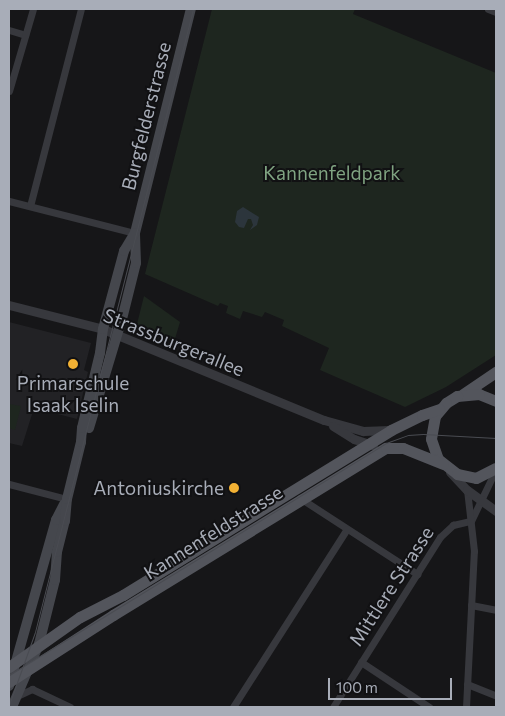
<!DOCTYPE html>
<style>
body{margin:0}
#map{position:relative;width:505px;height:716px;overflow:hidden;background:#161618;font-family:Commissioner,sans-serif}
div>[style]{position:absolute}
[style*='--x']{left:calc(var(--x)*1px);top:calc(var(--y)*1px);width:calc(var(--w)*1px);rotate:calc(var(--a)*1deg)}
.built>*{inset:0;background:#222225}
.green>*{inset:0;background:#1e261f}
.water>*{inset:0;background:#2c353c}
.minor>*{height:7px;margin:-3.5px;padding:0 3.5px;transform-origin:3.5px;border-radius:3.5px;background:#37383d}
.tertiary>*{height:9px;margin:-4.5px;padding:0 4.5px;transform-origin:4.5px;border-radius:4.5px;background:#37383d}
.secondary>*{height:10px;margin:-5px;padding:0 5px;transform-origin:5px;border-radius:5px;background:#45474d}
.primary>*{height:11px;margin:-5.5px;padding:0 5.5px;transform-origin:5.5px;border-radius:5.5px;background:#53555c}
.tram>*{height:1px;margin:-0.5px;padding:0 0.5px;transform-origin:0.5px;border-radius:0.5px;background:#4a4c52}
.dots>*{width:14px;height:14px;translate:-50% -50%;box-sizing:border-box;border:2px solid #111113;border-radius:50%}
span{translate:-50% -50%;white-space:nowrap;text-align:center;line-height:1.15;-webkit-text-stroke:4px #111113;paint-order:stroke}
.street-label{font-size:19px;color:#a8adb8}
.park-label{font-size:19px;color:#7fa381}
.poi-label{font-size:19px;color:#a8adb8}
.right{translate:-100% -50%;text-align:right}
.frame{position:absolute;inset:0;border:10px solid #a8adb8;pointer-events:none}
.scale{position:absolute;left:328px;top:678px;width:124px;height:22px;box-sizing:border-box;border:2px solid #a8adb8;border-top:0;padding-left:6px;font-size:15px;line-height:18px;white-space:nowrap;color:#a8adb8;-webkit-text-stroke:4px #111113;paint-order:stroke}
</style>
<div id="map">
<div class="built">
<i style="clip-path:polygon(9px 322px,91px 343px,84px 370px,88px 372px,77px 419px,34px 408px,22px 446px,9px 443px)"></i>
</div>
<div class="green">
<i style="clip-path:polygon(212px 9px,355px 9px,353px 14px,496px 73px,496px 355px,446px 387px,405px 407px,320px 370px,329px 348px,282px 326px,284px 320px,265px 312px,262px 317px,243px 311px,240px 319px,226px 313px,228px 306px,220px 303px,218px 306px,145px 274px)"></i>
<i style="clip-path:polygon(144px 296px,180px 322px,174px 342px,139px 328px,137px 324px)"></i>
<i style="clip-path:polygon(9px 404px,21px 406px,15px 430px,9px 428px)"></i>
</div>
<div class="water">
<i style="clip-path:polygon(243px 207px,259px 217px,257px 225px,250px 230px,253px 225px,251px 219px,248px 219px,244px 228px,239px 227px,235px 222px,237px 211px)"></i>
</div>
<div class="minor">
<i style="--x:488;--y:9;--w:9;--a:21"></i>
<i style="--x:9;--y:30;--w:17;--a:17"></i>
<i style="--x:9;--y:91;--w:85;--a:-73.7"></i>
<i style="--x:9;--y:201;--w:130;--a:14.3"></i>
<i style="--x:30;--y:206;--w:203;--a:-75.5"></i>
<i style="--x:9;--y:484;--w:60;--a:14.5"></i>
<i style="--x:300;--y:498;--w:140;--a:33"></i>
<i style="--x:471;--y:521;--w:58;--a:-64.3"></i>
<i style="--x:471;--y:605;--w:25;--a:11"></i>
<i style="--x:361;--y:662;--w:82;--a:33.5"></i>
<i style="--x:467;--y:684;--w:31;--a:22"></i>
<i style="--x:17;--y:696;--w:17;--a:-25"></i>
<i style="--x:32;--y:689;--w:42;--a:25.3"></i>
<i style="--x:233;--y:707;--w:211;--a:-57.4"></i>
<i style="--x:333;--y:707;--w:201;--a:-57.8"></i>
<i style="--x:440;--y:537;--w:18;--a:-43"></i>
<i style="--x:453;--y:525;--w:18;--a:-13"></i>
<i style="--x:466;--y:707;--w:156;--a:-87.1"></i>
<i style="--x:474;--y:551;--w:61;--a:-96.5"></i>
</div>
<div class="tertiary">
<i style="--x:9;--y:305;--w:97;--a:14.3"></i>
<i style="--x:103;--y:329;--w:239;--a:22.4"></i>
<i style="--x:324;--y:420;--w:41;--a:15.8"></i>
<i style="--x:363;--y:431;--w:26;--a:-2"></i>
<i style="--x:333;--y:426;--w:25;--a:32"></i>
<i style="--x:354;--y:439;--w:20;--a:18"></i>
<i style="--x:450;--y:472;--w:25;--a:47"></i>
<i style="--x:467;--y:490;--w:36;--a:36"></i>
</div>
<div class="secondary">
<i style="--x:89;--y:428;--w:114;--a:-73.2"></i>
<i style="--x:122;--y:319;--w:58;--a:-76"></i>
<i style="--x:136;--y:263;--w:30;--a:-92"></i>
<i style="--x:135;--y:233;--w:231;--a:-76"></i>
<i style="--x:9;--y:686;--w:173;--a:-74.2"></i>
<i style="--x:56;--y:520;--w:18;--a:-63"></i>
<i style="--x:12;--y:707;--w:69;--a:-66.8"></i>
<i style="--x:39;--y:644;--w:66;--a:-76"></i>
<i style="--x:55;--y:580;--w:28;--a:-86"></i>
<i style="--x:57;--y:552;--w:32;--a:-76"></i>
<i style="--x:65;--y:521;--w:22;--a:-85"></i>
<i style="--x:67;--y:499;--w:59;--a:-76.2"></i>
<i style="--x:81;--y:442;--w:14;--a:-86"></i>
<i style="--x:82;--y:428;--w:77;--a:-76.5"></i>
<i style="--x:100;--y:353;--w:24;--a:-83"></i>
<i style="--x:103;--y:329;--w:81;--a:-74.9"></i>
<i style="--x:124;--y:251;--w:21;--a:-59"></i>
</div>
<div class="primary">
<i style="--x:463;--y:394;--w:40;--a:-34"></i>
<i style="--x:496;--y:401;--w:18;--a:-158"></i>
<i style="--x:479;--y:394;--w:22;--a:175"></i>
<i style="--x:457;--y:396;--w:13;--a:148"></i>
<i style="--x:446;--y:403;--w:17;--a:130"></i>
<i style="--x:435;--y:416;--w:23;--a:100"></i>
<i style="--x:431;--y:439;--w:21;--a:71"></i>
<i style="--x:438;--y:459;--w:24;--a:38"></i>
<i style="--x:457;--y:474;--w:19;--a:12"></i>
<i style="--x:476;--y:478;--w:22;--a:-27"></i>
<i style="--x:9;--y:667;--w:87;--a:-35.2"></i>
<i style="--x:80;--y:617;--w:48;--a:-27.1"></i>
<i style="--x:123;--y:595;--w:315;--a:-31.6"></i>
<i style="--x:391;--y:430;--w:34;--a:-26"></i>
<i style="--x:422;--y:415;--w:18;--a:-19"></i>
<i style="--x:9;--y:682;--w:124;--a:-32.8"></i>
<i style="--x:113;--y:615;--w:320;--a:-31.5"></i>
<i style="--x:386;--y:448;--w:17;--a:0"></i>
<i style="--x:403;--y:448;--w:43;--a:21.8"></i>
</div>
<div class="tram">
<i style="--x:9;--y:675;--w:443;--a:-31.6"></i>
<i style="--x:386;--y:443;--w:23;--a:-20"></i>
<i style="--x:408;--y:435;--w:15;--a:-4"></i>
<i style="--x:423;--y:434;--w:73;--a:3.1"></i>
<i style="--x:9;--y:705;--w:77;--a:-70.4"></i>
<i style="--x:35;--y:632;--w:643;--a:-75.77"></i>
</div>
<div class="dots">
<i style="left:73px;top:364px;background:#f2b134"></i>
<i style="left:234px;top:488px;background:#f2b134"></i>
</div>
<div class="street-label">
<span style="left:146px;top:116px;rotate:-76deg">Burgfelderstrasse</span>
<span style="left:174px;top:342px;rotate:22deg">Strassburgerallee</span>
<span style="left:213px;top:532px;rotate:-32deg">Kannenfeldstrasse</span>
<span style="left:391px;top:586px;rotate:-57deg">Mittlere Strasse</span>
</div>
<div class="park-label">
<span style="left:332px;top:173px">Kannenfeldpark</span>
</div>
<div class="poi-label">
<span style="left:73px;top:394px">Primarschule<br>Isaak Iselin</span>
<span class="right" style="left:224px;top:488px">Antoniuskirche</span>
</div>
<div class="frame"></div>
<div class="scale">100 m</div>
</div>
